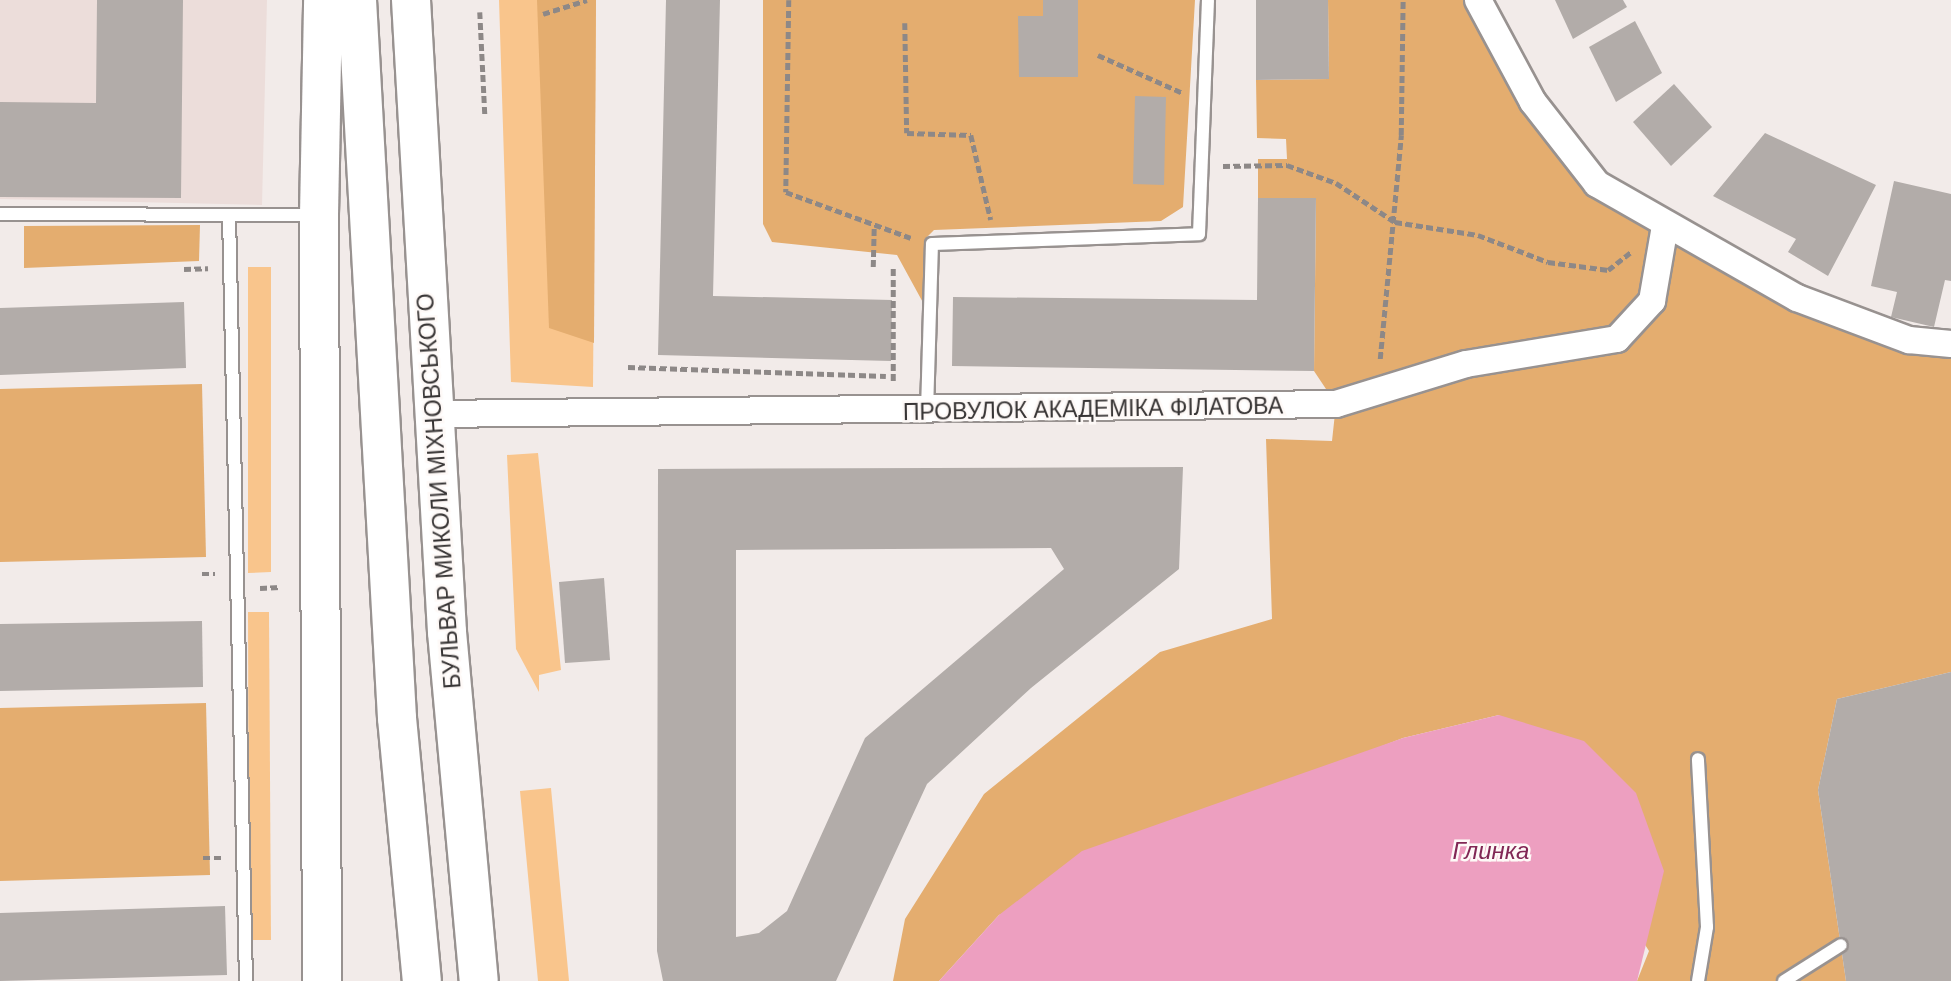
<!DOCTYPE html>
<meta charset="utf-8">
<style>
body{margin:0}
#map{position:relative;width:1951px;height:981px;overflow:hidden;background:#f2ebe9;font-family:Arial,sans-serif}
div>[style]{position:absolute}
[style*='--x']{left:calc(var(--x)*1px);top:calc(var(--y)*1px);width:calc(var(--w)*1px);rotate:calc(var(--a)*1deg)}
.built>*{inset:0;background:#ecddda}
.green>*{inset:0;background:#f9c58c}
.forest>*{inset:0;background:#e4ad6f}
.water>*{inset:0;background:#ed9fc0}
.building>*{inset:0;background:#b2aca9}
.path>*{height:4.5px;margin-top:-2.25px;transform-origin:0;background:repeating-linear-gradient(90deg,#8d8887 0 7px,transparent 0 10.5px)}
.roads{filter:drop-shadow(2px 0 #989290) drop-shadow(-2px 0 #989290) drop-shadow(0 2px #989290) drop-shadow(0 -2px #989290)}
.service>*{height:12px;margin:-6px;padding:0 6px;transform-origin:6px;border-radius:6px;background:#fff}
.minor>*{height:26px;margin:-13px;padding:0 13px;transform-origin:13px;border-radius:13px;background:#fff}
.primary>*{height:38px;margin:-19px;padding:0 19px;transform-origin:19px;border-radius:19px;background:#fff}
.trunk>*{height:38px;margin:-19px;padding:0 19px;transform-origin:19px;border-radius:19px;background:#fff}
span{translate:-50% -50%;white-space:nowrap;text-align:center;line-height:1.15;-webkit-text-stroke:5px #fef9f7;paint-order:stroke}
.street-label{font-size:23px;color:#373434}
.water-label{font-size:24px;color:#812755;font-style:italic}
</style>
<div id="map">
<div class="built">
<i style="clip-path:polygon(0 0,267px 0,262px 205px,0 199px)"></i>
</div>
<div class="green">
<i style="clip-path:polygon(499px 0,596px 0,593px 387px,511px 382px)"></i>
<i style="clip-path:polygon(248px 267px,271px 267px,271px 572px,248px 573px)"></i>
<i style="clip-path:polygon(538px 453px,561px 670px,539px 675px,539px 692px,516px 649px,507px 455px)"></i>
<i style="clip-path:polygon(248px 612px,269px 612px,271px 940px,249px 940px)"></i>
<i style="clip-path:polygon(551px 788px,569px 981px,538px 981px,520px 791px)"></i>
</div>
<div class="forest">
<i style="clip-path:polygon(537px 0,596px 0,594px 343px,549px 328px)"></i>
<i style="clip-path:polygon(763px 0,1195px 0,1183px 207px,1161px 221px,934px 230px,925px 239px,926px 308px,897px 255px,772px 242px,763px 224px)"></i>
<i style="clip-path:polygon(1328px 0,1478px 0,1597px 184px,1691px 242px,1951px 344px,1951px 672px,1837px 699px,1818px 790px,1846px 981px,1637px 981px,1649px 951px,1499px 715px,1403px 738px,1276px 787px,999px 915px,939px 981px,893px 981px,905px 919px,984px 794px,1160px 652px,1272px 619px,1266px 439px,1332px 441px,1336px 404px,1314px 371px,1316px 199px,1258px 198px,1258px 159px,1287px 159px,1286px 139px,1257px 138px,1256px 80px,1329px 79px)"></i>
<i style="clip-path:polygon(200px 225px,199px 261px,24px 268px,24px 226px)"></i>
<i style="clip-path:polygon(202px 384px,206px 557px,0 562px,0 389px)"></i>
<i style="clip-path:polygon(206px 703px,210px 875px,0 881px,0 708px)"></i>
</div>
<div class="water">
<i style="clip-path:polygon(1499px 715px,1584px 741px,1636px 793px,1664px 871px,1637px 981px,939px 981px,999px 915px,1082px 851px,1403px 738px)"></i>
</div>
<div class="building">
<i style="clip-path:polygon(97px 0,183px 0,181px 198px,0 197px,0 102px,96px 103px)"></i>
<i style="clip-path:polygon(666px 0,720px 0,713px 296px,892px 300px,891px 361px,658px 355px)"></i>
<i style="clip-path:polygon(1043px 0,1078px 0,1078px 77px,1019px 77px,1018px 16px,1043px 16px)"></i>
<i style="clip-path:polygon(1256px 0,1328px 0,1329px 79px,1256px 80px)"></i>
<i style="clip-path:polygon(1555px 0,1623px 0,1627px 7px,1573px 39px)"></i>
<i style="clip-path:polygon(1635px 21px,1662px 73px,1616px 102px,1589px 47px)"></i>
<i style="clip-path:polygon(1674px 84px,1712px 127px,1671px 166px,1633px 122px)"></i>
<i style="clip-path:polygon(1135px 96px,1166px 97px,1164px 185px,1133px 184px)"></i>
<i style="clip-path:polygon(1765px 133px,1876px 185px,1828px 276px,1788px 252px,1796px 239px,1713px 196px)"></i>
<i style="clip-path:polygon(1894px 181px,1951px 194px,1951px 281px,1945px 280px,1934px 327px,1891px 317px,1897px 292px,1871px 286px)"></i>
<i style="clip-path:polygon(1258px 198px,1316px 198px,1314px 371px,952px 366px,953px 297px,1257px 300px)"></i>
<i style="clip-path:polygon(184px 302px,186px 368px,0 375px,0 308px)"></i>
<i style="clip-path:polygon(evenodd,1183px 467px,1179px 569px,1031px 688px,927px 784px,836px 981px,663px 981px,657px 951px,658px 469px,1183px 467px,1051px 548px,1064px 569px,865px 738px,787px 911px,759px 933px,736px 937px,736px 550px,1051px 548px)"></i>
<i style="clip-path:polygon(604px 578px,610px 660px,565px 663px,559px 582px)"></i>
<i style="clip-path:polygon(202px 621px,203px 687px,0 691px,0 624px)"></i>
<i style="clip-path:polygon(1951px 672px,1951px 981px,1846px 981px,1818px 790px,1837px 699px)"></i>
<i style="clip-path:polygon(225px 906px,227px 975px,0 981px,0 913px)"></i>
</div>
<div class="path">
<i style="--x:789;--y:0;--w:192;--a:90.9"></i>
<i style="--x:786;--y:192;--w:133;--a:20.2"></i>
<i style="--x:480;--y:12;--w:104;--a:87.2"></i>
<i style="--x:543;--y:14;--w:46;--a:-17.7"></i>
<i style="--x:905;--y:23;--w:110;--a:89"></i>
<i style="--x:907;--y:133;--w:64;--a:1.8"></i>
<i style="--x:971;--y:135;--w:87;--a:76.8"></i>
<i style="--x:1098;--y:55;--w:93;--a:24.1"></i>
<i style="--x:1223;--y:166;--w:64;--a:-0.9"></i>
<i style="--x:1287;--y:165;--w:52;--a:20.2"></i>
<i style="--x:1336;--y:183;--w:71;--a:33.5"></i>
<i style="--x:1395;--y:222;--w:84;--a:8.9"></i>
<i style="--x:1478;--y:235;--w:75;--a:21.1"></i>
<i style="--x:1548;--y:262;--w:61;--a:7.6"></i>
<i style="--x:1608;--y:270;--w:29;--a:-38"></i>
<i style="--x:873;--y:267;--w:40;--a:-88.6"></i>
<i style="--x:184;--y:269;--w:24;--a:-2"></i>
<i style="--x:1380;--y:359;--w:225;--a:-84.6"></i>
<i style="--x:1401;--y:135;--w:135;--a:-89.2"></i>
<i style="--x:628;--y:367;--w:258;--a:2"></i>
<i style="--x:893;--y:381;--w:114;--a:-90"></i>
<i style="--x:202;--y:574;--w:13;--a:0"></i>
<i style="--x:260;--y:588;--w:20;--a:-3"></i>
<i style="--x:203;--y:858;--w:20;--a:0"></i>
</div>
<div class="roads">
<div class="service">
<i style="--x:0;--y:214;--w:315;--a:0.2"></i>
<i style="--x:229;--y:215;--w:766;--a:88.73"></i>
<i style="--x:927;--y:411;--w:167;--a:-88.3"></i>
<i style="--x:932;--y:244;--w:267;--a:-2.1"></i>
<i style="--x:1199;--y:234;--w:234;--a:-87.8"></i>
<i style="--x:1698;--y:981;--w:55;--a:-80.5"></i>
<i style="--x:1707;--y:927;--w:168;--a:-93.1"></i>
<i style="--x:1784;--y:981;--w:67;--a:-32.3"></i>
</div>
<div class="minor">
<i style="--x:1478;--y:0;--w:116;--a:61.7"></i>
<i style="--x:1533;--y:102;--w:104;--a:52"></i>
<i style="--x:1597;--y:184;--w:230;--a:29.7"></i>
<i style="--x:1797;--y:298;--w:120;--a:20.6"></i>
<i style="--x:1909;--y:340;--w:42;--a:5.4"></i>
<i style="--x:432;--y:414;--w:904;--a:-0.63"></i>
<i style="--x:1336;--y:404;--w:136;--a:-17.1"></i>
<i style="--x:1466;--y:364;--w:153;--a:-9.4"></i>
<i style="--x:1617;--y:339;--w:52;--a:-47.4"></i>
<i style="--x:1652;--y:301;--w:76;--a:-80.2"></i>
</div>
<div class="primary">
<i style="--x:319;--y:215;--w:766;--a:89.78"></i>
</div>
<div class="trunk">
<i style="--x:357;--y:0;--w:719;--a:86.81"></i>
<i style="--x:397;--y:718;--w:264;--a:84.6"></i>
<i style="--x:411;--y:0;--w:633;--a:86.74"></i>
<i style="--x:447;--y:632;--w:350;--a:84.8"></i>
<i style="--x:319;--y:215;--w:215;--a:-88.9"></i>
</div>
</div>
<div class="street-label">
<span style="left:1093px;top:409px;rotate:-1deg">ПРОВУЛОК АКАДЕМІКА ФІЛАТОВА</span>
<span style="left:439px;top:491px;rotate:-94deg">БУЛЬВАР МИКОЛИ МІХНОВСЬКОГО</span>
</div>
<div class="water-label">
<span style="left:1491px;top:851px">Глинка</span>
</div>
</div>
